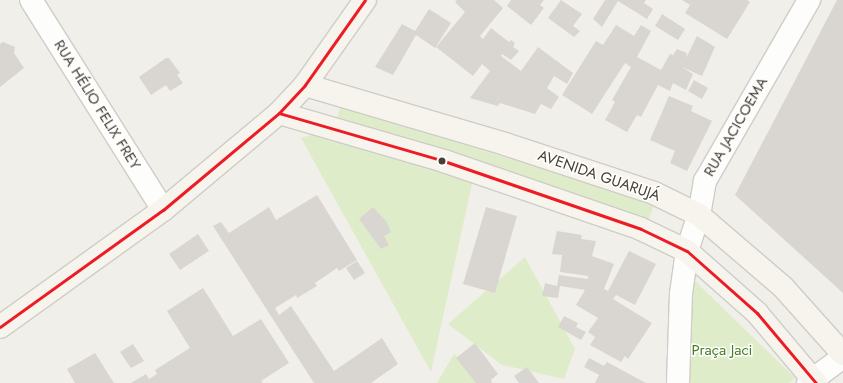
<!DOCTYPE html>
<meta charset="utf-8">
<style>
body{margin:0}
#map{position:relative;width:843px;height:383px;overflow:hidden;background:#f1efea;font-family:Jost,sans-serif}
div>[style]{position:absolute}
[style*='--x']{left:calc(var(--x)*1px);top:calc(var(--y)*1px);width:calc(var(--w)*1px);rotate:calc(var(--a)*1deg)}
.green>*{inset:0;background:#dfecc9}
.building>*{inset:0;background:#d9d6d1}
.roads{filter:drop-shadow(1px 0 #cfcdc7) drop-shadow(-1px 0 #cfcdc7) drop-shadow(0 1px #cfcdc7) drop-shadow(0 -1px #cfcdc7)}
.street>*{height:22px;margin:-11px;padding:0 11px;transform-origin:11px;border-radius:11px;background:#fdfdfc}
.secondary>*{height:22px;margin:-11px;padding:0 11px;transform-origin:11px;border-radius:11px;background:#f7f4ee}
.bus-1>*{height:3px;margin:-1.5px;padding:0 1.5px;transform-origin:1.5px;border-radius:1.5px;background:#ed1c24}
.dots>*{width:11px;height:11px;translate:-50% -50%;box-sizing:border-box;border:2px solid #fff;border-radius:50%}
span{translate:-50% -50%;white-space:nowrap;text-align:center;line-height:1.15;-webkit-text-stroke:3px #fff;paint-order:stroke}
.street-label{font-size:15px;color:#484036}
.park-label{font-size:15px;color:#487d26}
</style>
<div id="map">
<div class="green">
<i style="clip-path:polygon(341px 105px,654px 205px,648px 221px,336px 121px)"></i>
<i style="clip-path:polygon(321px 132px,473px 179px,431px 372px,301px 138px)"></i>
<i style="clip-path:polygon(525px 257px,575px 349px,564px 379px,502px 365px,448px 324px)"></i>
<i style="clip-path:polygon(694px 280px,795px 378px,789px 383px,688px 383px)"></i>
<i style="clip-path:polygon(454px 354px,483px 383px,437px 383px)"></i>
</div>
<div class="building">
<i style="clip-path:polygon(457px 0,494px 0,503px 8px,480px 36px,483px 39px,491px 28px,509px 42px,511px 40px,515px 43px,513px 47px,519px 51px,511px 60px,502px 54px,501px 56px,521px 71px,538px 47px,573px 73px,567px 84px,554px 76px,547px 88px,559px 97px,551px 109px,541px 104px,535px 114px,500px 103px,498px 106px,470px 98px,490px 71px,482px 64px,473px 76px,436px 47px,465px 12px,455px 2px)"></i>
<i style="clip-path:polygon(511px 0,544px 0,540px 5px,544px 8px,531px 25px,507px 6px)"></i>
<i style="clip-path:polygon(561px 0,582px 14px,573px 26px,580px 31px,574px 37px,548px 18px)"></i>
<i style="clip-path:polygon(605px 0,646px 0,644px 3px,653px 9px,647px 19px,618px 1px,602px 27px,593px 19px)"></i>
<i style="clip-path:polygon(682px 0,747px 0,750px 2px,727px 39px,685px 13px,690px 5px)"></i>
<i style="clip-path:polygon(837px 0,843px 0,843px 293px,735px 195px)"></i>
<i style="clip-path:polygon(429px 9px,451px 23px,435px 48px,416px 35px,393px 75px,375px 67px,402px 24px,415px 31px)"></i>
<i style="clip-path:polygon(662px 14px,685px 29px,678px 40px,655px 26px)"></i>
<i style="clip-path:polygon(616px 25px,634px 36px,641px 25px,651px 31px,637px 57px,661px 70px,670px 54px,673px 55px,677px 49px,687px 53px,686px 58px,697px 36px,715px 47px,702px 76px,682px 67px,693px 74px,686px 90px,673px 83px,670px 91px,658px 85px,641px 117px,637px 115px,627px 132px,605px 120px,615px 102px,612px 100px,631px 67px,625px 63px,592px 114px,562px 95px,596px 41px,603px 45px)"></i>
<i style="clip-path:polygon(3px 42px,15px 47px,14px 53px,24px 68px,0 87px,0 44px)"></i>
<i style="clip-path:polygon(166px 58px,169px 58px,180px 73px,177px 75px,183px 83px,170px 91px,166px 85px,151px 95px,139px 77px)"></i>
<i style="clip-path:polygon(694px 80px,708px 88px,702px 99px,688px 91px)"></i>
<i style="clip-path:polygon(669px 96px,693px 106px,691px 111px,712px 121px,687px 171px,670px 163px,675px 151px,650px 140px)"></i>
<i style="clip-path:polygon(317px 195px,357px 260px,339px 271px,337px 268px,315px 283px,317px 286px,297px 298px,296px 295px,275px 308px,279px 315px,291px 306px,334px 371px,382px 338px,398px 364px,371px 383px,314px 383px,213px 226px,221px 222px,229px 233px,269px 207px,276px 220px)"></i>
<i style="clip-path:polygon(373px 207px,386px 221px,391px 232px,384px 236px,389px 245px,381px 249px,359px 219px)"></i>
<i style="clip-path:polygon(486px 207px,517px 216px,495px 293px,463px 284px)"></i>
<i style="clip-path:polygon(557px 231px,582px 235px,581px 239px,596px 241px,592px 256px,614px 264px,604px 289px,608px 291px,629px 251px,656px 264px,635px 305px,616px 295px,613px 299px,652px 323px,628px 359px,625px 356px,621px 362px,590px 345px,595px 337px,588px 332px,598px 318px,576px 305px,585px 290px,560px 286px,558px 298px,542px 296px,545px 283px,557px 286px,559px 275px,588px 279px,588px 276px,560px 272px,562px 255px,552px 254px)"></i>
<i style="clip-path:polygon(198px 234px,209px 251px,180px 270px,169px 254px)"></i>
<i style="clip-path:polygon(357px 261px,365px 273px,354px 280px,346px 268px)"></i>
<i style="clip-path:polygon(203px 288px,233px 336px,261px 319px,289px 363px,261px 381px,263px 383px,131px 383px,146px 374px,149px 379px,157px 374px,155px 370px,190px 348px,167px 311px)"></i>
<i style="clip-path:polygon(564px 316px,578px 323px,576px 327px,586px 332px,581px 340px,558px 327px)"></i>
<i style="clip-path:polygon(475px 343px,498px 374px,491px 380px,492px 383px,476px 383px,456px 358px)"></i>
<i style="clip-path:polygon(133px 344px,144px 361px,131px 368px,120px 352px)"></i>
<i style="clip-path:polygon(95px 353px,114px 383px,75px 383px,67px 369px)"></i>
<i style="clip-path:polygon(589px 358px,604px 366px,607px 362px,646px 383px,595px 383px,599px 375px,584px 367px)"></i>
<i style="clip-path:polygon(527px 367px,539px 383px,519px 383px,514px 376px)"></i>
</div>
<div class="roads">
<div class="street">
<i style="--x:31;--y:0;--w:248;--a:57.8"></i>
<i style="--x:678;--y:383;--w:89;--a:-88.1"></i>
<i style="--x:681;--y:294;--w:43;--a:-82.1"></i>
<i style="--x:687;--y:251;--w:38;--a:-72"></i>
<i style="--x:699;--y:215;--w:35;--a:-80"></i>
<i style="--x:705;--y:181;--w:209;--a:-60.1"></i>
<i style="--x:808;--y:383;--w:44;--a:-36.6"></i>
</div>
<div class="secondary">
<i style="--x:305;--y:85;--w:209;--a:16.4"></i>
<i style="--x:505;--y:144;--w:157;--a:18.2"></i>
<i style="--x:654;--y:193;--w:50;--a:26.1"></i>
<i style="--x:699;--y:215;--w:111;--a:40.6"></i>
<i style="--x:783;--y:287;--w:90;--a:48.2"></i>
<i style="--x:279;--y:113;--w:172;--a:16.2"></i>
<i style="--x:444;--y:161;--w:208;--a:19"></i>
<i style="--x:641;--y:229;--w:51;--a:25.6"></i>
<i style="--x:687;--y:251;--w:94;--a:41.5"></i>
<i style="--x:757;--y:313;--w:92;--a:49.9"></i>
<i style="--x:0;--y:327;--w:201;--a:-35.7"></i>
<i style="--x:163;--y:210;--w:151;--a:-39.9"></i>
<i style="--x:279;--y:113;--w:38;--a:-47"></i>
<i style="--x:305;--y:85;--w:104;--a:-54.8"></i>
</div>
</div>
<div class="bus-1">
<i style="--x:279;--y:113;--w:172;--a:16.2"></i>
<i style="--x:444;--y:161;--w:208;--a:19"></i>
<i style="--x:641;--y:229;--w:51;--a:25.6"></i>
<i style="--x:687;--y:251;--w:94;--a:41.5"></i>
<i style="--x:757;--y:313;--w:92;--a:49.9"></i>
<i style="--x:0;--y:327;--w:201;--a:-35.7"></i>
<i style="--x:163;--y:210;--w:151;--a:-39.9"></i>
<i style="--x:279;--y:113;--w:38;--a:-47"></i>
<i style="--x:305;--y:85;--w:104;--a:-54.8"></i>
</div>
<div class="dots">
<i style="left:442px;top:161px;background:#484036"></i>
</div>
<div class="street-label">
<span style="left:97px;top:105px;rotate:58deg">RUA HÉLIO FELIX FREY</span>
<span style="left:736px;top:127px;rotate:-60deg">RUA JACICOEMA</span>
<span style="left:599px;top:176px;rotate:19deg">AVENIDA GUARUJÁ</span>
</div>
<div class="park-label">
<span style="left:722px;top:351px">Praça Jaci</span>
</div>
</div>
